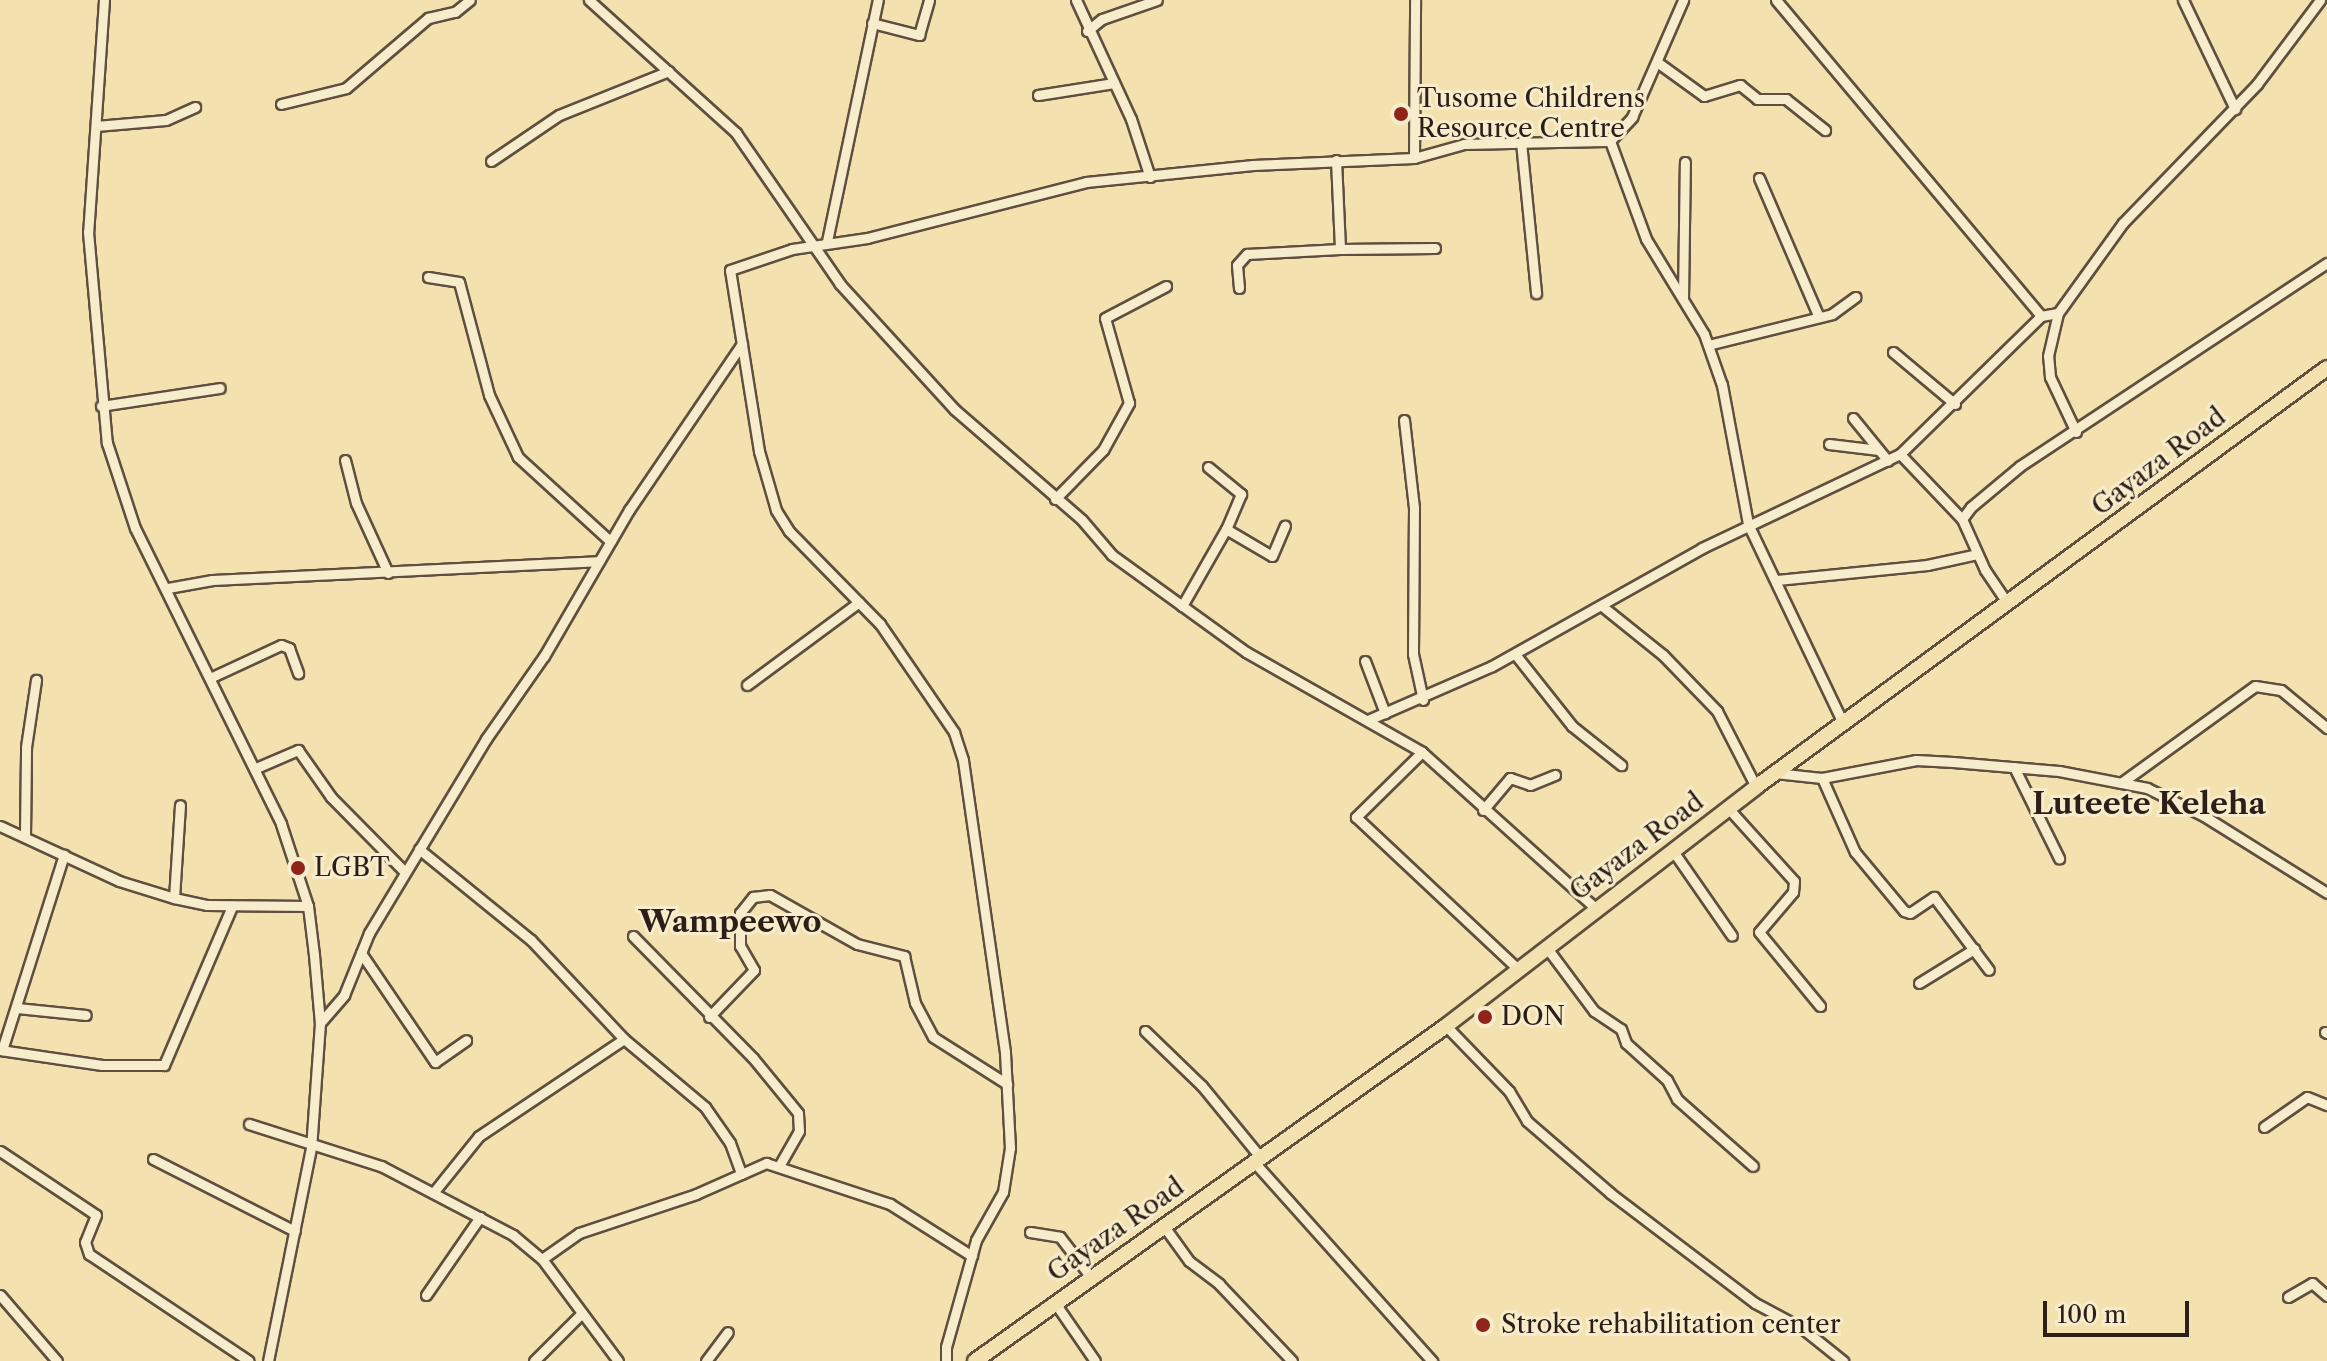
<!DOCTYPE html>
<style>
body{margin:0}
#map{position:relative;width:2327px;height:1361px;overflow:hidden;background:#f3e1af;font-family:"Libre Caslon Text",serif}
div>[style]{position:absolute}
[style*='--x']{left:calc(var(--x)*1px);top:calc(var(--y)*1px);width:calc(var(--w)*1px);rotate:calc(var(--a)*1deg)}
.roads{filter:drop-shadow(2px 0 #5e4f3e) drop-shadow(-2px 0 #5e4f3e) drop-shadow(0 2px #5e4f3e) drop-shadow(0 -2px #5e4f3e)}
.street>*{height:9px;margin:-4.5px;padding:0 4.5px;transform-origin:4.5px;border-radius:4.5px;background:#f7eccb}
.primary>*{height:14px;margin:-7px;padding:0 7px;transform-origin:7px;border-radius:7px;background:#f3e1af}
.dots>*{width:22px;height:22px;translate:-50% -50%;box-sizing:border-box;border:4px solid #f7eccb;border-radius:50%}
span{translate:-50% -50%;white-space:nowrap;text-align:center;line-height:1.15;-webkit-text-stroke:6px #f7eccb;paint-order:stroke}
.poi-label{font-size:26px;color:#2d1e18}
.left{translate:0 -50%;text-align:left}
.street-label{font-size:26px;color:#2d1e18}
.quarter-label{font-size:30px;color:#2d1e18;font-weight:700}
.scale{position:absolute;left:2043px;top:1301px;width:146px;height:36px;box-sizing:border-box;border:4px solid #2d1e18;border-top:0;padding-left:10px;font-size:24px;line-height:28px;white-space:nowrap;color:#2d1e18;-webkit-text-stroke:6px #f7eccb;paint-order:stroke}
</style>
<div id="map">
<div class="roads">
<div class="street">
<i style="--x:104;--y:0;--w:233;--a:93.9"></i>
<i style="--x:88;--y:232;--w:212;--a:84.9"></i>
<i style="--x:107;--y:443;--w:89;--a:71.8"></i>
<i style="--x:135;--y:528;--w:330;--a:63.7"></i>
<i style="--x:281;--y:824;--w:86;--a:71.8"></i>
<i style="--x:308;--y:906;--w:49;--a:83"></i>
<i style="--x:314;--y:955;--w:68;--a:85"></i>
<i style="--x:320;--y:1023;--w:125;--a:94.1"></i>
<i style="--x:311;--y:1148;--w:217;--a:101.4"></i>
<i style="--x:589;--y:0;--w:198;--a:42.1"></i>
<i style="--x:736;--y:133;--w:183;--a:55.4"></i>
<i style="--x:840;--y:284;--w:169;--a:47.6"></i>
<i style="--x:954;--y:409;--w:169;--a:40.9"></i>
<i style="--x:1082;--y:520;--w:46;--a:49.4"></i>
<i style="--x:1112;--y:555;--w:165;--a:35.9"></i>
<i style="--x:1246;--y:652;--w:202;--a:29.6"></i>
<i style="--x:1422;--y:752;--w:233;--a:42"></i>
<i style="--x:1076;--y:0;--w:131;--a:65.2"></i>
<i style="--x:1131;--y:119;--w:61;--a:71.9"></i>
<i style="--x:1776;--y:0;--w:412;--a:50"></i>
<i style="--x:2183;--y:0;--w:121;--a:64.5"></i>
<i style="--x:872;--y:23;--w:49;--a:14.3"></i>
<i style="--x:919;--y:35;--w:36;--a:-74"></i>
<i style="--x:1087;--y:31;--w:19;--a:-39"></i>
<i style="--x:1102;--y:19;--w:58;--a:-19.1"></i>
<i style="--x:1657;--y:62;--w:58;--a:35.9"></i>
<i style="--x:1704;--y:96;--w:38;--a:-17"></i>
<i style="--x:1740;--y:85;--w:22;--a:39"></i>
<i style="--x:1757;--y:99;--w:29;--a:0"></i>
<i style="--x:1786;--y:99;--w:50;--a:38.5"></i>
<i style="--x:1038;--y:95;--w:77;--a:-9"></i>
<i style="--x:281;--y:104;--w:67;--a:-13.8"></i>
<i style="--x:346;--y:88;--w:108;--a:-40.5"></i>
<i style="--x:428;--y:18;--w:28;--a:-13"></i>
<i style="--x:455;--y:12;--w:19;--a:-39"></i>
<i style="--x:96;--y:126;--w:70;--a:-4.9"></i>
<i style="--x:166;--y:120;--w:32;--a:-24"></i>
<i style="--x:1610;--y:141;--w:104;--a:69.8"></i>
<i style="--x:1646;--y:239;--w:111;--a:58.6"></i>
<i style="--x:1704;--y:334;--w:54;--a:70.6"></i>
<i style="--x:1722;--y:385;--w:141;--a:79.4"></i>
<i style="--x:1748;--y:524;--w:221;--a:64.5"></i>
<i style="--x:1521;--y:142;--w:152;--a:84.3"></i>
<i style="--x:1414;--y:158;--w:158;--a:-89.6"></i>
<i style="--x:1336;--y:160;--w:89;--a:87.4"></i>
<i style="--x:1340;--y:249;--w:95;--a:-0.6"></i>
<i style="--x:491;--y:161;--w:82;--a:-34.1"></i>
<i style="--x:559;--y:115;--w:118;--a:-21.8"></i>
<i style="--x:1759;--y:178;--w:149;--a:66.7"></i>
<i style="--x:827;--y:241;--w:246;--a:-78.1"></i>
<i style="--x:428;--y:277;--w:31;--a:9"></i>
<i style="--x:459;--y:282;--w:117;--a:75.1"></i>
<i style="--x:489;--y:395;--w:68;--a:64.9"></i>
<i style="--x:518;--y:457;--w:125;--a:42.4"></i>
<i style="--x:1239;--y:288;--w:23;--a:-95"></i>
<i style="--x:1237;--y:265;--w:15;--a:-48"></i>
<i style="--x:1247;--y:254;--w:93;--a:-3.1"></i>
<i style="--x:1683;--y:299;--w:137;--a:-89.2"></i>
<i style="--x:1708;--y:345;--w:128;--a:-14"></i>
<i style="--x:1832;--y:314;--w:29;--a:-36"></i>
<i style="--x:1893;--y:352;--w:81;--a:40"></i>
<i style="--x:101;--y:406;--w:120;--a:-8.6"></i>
<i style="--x:1853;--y:418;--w:55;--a:50.9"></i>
<i style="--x:1404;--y:420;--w:89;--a:83.5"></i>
<i style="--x:1414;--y:508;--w:146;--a:90.4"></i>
<i style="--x:1413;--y:654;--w:47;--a:77.7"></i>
<i style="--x:2076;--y:432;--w:61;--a:-115.3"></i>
<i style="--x:2050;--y:377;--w:21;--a:-95"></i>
<i style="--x:2048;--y:356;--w:44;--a:-76.9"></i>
<i style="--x:2058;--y:313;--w:111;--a:-54.2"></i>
<i style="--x:2123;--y:223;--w:193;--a:-46"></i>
<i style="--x:2257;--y:84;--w:105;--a:-53.1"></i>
<i style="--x:1829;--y:444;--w:50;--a:6.8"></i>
<i style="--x:1900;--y:454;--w:90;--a:46.4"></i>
<i style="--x:345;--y:460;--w:44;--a:75.7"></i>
<i style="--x:356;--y:503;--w:77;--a:65.4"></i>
<i style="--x:1208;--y:467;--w:43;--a:39.3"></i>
<i style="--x:1241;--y:494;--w:38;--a:113"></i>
<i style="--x:1055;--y:499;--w:69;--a:-45.6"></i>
<i style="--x:1103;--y:450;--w:54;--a:-61"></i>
<i style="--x:1129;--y:403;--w:88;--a:-105.8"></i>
<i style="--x:1105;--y:318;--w:69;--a:-27.7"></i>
<i style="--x:1777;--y:580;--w:151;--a:-5.7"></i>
<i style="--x:1927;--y:565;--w:51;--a:-12.4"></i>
<i style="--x:168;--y:588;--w:45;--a:-10.3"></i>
<i style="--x:212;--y:580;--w:386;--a:-2.8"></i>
<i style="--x:2008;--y:604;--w:41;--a:-124.1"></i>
<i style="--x:1985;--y:570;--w:56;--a:-114.3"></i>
<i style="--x:1962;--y:519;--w:15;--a:-53"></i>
<i style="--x:1971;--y:507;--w:64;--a:-39.9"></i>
<i style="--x:2020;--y:466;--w:368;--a:-33.5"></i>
<i style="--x:1182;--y:606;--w:89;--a:-60.3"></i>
<i style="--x:1226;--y:529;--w:53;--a:30.4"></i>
<i style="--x:1272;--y:556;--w:33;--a:-67"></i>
<i style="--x:1602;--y:606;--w:78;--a:38.8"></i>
<i style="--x:1663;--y:655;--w:78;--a:46"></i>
<i style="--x:1717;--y:711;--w:85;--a:62.8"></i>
<i style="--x:1515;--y:654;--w:92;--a:51.6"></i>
<i style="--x:1572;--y:726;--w:63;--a:38.5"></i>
<i style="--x:1365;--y:661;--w:56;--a:69"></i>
<i style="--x:212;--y:677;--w:76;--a:-24.9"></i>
<i style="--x:281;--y:645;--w:9;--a:21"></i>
<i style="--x:289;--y:648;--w:27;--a:70"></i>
<i style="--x:747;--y:685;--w:139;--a:-36.5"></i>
<i style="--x:1368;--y:720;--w:135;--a:-23.5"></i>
<i style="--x:1492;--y:666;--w:241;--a:-29.3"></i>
<i style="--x:1702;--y:548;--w:219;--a:-25.4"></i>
<i style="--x:1900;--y:454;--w:197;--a:-44.4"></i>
<i style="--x:2041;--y:316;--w:17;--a:-10"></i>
<i style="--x:1422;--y:752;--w:93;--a:135.4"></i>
<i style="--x:1356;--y:817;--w:224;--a:43.2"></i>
<i style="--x:2014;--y:767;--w:102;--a:63.7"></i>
<i style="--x:256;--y:768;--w:46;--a:-23.2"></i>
<i style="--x:298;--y:750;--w:57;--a:54.9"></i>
<i style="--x:331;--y:797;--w:105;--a:45.4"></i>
<i style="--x:1775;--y:773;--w:47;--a:6.1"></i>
<i style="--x:1822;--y:778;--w:96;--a:-10.8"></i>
<i style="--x:1916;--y:760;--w:37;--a:3"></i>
<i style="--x:1953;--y:762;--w:106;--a:4.9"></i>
<i style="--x:2059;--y:771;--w:90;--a:10.9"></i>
<i style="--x:2147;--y:788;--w:64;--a:26.2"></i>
<i style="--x:2204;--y:816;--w:145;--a:32"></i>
<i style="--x:1822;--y:778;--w:81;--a:66"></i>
<i style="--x:1855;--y:852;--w:77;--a:50.3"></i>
<i style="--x:1904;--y:911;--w:6;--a:18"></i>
<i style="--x:1910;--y:913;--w:29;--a:-34"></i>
<i style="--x:1934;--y:897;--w:91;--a:53"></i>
<i style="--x:2121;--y:783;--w:165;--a:-35.9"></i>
<i style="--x:2255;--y:686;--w:26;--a:9"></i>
<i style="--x:2281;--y:690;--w:60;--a:39.6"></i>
<i style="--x:1728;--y:808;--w:98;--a:47.9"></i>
<i style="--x:1794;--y:881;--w:11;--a:95"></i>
<i style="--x:1793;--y:892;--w:52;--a:130.4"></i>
<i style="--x:1759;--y:932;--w:96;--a:50.5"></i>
<i style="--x:1483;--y:810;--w:42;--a:-49.8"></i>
<i style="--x:1510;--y:778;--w:21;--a:19"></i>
<i style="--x:1530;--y:785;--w:27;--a:-22"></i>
<i style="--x:0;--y:826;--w:131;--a:24.8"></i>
<i style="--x:119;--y:881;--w:58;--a:17.2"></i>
<i style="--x:174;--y:898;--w:34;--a:12"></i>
<i style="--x:207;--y:905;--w:101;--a:0.6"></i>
<i style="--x:25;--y:835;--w:88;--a:-89.3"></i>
<i style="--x:26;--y:747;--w:68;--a:-81.5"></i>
<i style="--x:419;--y:849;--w:144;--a:39.1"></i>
<i style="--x:531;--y:940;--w:136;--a:46.8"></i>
<i style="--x:624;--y:1039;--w:106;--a:40"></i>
<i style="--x:705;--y:1107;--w:44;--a:55.2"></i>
<i style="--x:730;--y:1143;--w:33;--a:70"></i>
<i style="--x:1673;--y:851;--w:103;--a:55.2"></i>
<i style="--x:174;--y:898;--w:93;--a:-86.3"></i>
<i style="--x:633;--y:936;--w:171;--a:45.5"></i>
<i style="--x:753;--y:1058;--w:71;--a:50.7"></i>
<i style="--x:798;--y:1113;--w:18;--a:87"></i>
<i style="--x:799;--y:1131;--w:40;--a:119.7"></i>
<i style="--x:1547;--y:948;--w:79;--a:53.3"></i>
<i style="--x:1594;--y:1011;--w:32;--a:34"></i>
<i style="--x:1621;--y:1029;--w:15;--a:70"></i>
<i style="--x:1626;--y:1043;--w:55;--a:42.1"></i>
<i style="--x:1667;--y:1080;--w:21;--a:62"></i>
<i style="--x:1677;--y:1099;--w:101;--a:41.4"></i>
<i style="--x:361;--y:953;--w:132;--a:55.8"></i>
<i style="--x:435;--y:1062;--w:38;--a:-35"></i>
<i style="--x:1919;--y:983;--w:65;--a:-31.7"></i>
<i style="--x:17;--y:1008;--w:69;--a:5.8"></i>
<i style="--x:709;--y:1017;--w:65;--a:-46.2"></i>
<i style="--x:754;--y:970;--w:28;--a:-120"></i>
<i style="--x:740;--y:946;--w:33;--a:-90"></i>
<i style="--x:740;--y:913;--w:21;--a:-51"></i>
<i style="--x:753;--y:897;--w:17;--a:-7"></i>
<i style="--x:770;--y:895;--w:100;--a:29.4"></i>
<i style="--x:857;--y:944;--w:49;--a:14.3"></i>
<i style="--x:904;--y:956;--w:48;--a:76.8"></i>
<i style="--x:915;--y:1003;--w:38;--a:62"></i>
<i style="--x:933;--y:1037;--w:88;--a:32.4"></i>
<i style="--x:320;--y:1023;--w:37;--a:-49"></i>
<i style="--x:344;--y:995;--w:67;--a:-68"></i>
<i style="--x:369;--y:933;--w:227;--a:-58.9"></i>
<i style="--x:486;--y:739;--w:101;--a:-55.1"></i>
<i style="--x:544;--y:656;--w:169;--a:-59.8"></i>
<i style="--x:629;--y:510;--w:201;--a:-55.8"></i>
<i style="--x:1446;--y:1026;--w:91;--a:45.9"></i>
<i style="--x:1509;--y:1091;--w:35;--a:59"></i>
<i style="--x:1527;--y:1121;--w:110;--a:40.9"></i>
<i style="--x:1610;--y:1193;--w:182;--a:37.2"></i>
<i style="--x:1755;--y:1303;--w:53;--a:28"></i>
<i style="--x:1802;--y:1328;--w:53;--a:38.8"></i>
<i style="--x:1145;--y:1031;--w:79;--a:44"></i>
<i style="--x:1202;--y:1086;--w:93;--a:50.7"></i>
<i style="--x:2325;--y:1032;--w:2;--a:27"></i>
<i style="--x:0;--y:1050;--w:103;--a:8.4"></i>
<i style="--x:102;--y:1065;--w:62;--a:0"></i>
<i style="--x:164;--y:1065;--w:173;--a:-66.8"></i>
<i style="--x:2;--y:1050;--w:205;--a:-72.4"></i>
<i style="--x:249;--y:1124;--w:139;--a:17.7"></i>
<i style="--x:381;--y:1166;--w:149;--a:27.6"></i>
<i style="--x:513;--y:1235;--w:38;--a:40"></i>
<i style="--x:542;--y:1259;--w:127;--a:53.3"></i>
<i style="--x:2264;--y:1127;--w:52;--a:-34.9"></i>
<i style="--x:2307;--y:1097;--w:22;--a:22"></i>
<i style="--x:0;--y:1151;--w:115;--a:33.7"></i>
<i style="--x:96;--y:1215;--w:29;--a:112"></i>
<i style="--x:85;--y:1242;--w:13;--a:72"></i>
<i style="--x:89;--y:1254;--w:192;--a:33.8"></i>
<i style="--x:153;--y:1159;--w:159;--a:26.9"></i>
<i style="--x:1255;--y:1163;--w:266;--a:48.2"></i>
<i style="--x:433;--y:1193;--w:73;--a:-51.1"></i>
<i style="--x:479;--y:1136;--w:174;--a:-33.8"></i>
<i style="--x:1163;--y:1225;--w:44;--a:54.2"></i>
<i style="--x:1189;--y:1261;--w:38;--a:37"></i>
<i style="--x:1219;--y:1284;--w:106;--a:46.5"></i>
<i style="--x:1030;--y:1232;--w:30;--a:9"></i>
<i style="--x:1060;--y:1237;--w:49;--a:52.4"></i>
<i style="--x:542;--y:1259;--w:45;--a:-35.1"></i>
<i style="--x:579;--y:1233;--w:123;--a:-18.4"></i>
<i style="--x:696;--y:1194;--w:77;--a:-23.9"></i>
<i style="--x:766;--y:1163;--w:131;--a:18.3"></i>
<i style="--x:890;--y:1204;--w:97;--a:32.4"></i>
<i style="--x:0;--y:1295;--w:87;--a:49.2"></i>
<i style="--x:426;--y:1295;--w:95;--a:-55.3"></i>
<i style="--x:2288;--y:1297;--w:28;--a:-30"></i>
<i style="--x:2312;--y:1283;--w:20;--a:41"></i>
<i style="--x:1055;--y:1303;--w:70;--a:55.4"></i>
<i style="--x:534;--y:1361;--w:68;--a:-45"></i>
<i style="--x:706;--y:1361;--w:36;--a:-53"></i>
<i style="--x:946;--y:1361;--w:14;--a:-90"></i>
<i style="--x:946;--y:1347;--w:111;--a:-74.3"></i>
<i style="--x:976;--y:1240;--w:55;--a:-60.6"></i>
<i style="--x:1003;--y:1192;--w:45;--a:-81"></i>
<i style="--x:1010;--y:1148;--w:96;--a:-93"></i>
<i style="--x:1005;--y:1052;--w:295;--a:-98.2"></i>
<i style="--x:963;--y:760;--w:29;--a:-108"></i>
<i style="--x:954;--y:732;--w:131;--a:-124.4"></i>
<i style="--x:880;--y:624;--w:130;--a:-134.4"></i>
<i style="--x:789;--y:531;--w:25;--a:-122"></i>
<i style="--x:776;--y:510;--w:61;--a:-106.1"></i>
<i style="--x:759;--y:451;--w:183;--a:-99.1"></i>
<i style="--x:730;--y:270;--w:65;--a:-18.7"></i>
<i style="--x:792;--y:249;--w:76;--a:-8.3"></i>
<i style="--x:867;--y:238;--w:226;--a:-14.3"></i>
<i style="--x:1086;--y:182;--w:168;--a:-5.8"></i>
<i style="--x:1253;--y:165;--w:161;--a:-2.5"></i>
<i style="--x:1414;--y:158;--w:52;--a:-15.6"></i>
<i style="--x:1464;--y:144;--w:146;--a:-1.2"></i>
<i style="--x:1610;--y:141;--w:33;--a:-47"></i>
<i style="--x:1632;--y:117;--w:128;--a:-66.4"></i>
</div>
<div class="primary">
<i style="--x:975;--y:1361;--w:578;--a:-35.42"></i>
<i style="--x:1446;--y:1026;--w:391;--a:-37.6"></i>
<i style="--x:1756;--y:787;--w:708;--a:-36.27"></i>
</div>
</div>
<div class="dots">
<i style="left:1401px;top:114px;background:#8f2418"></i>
<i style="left:298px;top:868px;background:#8f2418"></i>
<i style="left:1485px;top:1017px;background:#8f2418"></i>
<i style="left:1483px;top:1325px;background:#8f2418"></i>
</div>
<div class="poi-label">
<span class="left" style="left:1417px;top:114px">Tusome Childrens<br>Resource Centre</span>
<span class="left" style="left:314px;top:868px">LGBT</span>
<span class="left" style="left:1501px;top:1017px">DON</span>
<span class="left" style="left:1501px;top:1325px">Stroke rehabilitation center</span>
</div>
<div class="street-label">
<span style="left:2159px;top:462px;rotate:-37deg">Gayaza Road</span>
<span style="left:1637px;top:847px;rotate:-37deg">Gayaza Road</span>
<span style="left:1116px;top:1230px;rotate:-35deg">Gayaza Road</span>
</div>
<div class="quarter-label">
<span style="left:2149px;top:804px">Luteete Keleha</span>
<span style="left:730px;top:922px">Wampeewo</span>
</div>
<div class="scale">100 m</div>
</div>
